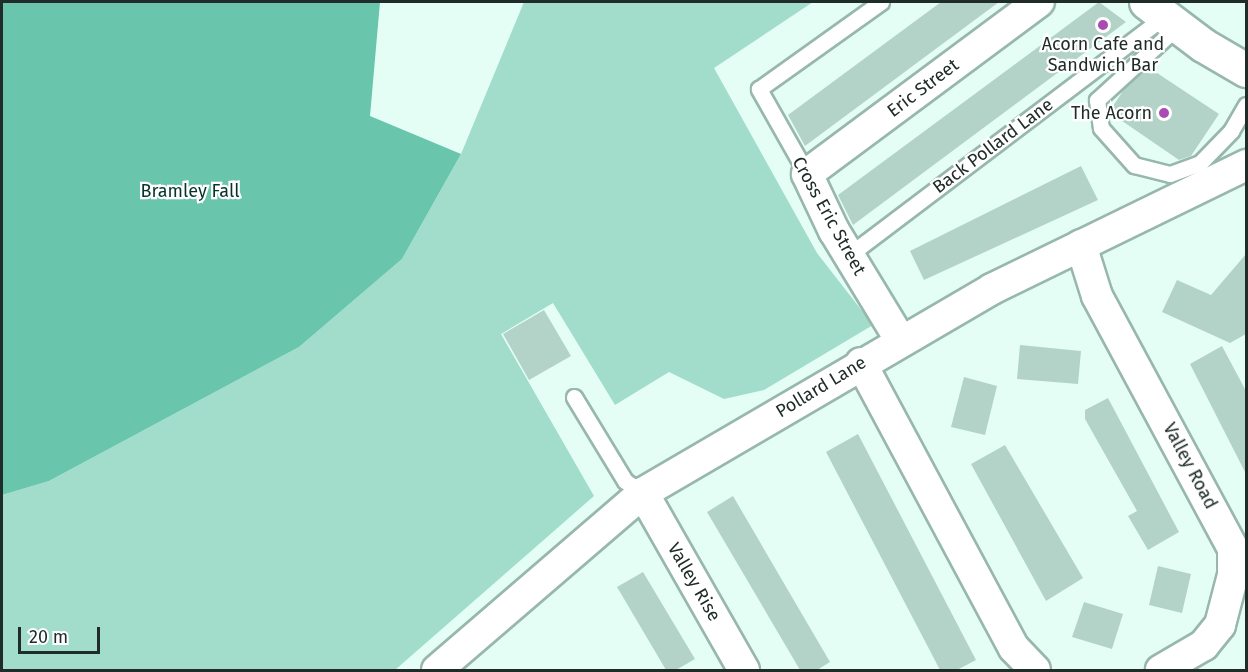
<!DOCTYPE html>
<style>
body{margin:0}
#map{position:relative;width:1248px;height:672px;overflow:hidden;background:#e4fef6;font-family:"Fira Sans",sans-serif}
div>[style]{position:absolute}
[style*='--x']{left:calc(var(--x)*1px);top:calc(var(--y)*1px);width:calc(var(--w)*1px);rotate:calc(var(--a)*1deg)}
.green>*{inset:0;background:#a2ddcb}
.forest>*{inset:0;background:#69c5ac}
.building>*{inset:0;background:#b3d3c9}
.roads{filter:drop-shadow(2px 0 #98b7ad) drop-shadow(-2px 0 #98b7ad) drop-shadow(0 2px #98b7ad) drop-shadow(0 -2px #98b7ad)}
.lane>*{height:15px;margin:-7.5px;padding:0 7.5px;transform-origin:7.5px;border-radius:7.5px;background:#fff}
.street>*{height:30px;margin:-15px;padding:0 15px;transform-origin:15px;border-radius:15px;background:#fff}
.secondary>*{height:33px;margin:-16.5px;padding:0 16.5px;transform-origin:16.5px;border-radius:16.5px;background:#fff}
.dots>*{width:16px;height:16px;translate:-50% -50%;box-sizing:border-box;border:3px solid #fff;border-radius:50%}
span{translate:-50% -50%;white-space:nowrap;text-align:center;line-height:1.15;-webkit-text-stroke:4.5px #fff;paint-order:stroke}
.poi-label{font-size:18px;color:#202c29}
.right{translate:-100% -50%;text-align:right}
.street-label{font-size:18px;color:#202c29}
.park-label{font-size:18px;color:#07342a}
.frame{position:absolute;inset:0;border:3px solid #202c29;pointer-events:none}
.scale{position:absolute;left:18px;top:627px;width:82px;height:27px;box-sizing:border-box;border:3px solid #202c29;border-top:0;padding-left:8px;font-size:18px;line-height:21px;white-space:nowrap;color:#202c29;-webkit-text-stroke:4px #fff;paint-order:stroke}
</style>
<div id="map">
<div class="green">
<i style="clip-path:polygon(524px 2px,813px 2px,714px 68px,817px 253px,873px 325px,764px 390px,724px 399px,669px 372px,615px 405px,553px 303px,501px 334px,594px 496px,395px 670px,2px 670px,2px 495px,49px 481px,299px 347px,402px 259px,461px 154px)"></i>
</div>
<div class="forest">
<i style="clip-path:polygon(2px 2px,380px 2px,370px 116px,461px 154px,402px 259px,299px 347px,49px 481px,2px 495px)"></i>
</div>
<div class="building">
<i style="clip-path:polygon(941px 2px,999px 2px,805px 146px,788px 115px)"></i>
<i style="clip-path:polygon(1099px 2px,1126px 22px,853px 225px,838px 195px)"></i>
<i style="clip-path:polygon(1148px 67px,1219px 114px,1191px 156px,1179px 160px,1109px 112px,1125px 88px)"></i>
<i style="clip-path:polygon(1081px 166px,1098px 200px,924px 280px,910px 251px)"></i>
<i style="clip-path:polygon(1246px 254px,1246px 334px,1230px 343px,1162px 312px,1177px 280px,1211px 295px)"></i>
<i style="clip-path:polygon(544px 310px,571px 356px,529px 380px,503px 334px)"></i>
<i style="clip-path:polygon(1020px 345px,1081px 351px,1078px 384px,1017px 379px)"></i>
<i style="clip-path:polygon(1222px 346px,1246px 391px,1246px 474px,1190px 364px)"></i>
<i style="clip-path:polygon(964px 377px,997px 386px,985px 435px,951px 427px)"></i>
<i style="clip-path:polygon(1108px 398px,1179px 532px,1148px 550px,1128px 516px,1137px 511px,1085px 419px,1085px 410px)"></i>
<i style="clip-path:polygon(858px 434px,976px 660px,957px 670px,940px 670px,826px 452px)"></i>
<i style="clip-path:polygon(1005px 445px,1083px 578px,1046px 601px,971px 464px)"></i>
<i style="clip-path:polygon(733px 496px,830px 662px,817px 670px,800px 670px,707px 512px)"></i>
<i style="clip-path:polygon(1158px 566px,1191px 574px,1182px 613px,1149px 605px)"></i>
<i style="clip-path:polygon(643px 572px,695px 659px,676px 670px,666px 670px,617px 587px)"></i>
<i style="clip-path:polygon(1084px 602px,1123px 614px,1112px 649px,1072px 637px)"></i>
</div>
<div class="roads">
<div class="lane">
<i style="--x:1178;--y:26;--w:110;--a:137.6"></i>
<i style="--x:1097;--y:100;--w:28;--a:82"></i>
<i style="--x:1101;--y:128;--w:50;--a:48.3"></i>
<i style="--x:1134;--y:165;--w:37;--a:14"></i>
<i style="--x:1170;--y:174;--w:32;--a:-20"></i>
<i style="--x:1200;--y:163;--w:45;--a:-45.9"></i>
<i style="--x:1231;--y:131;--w:30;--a:-60"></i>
<i style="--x:807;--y:174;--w:98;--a:-119.5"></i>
<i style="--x:759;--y:89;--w:150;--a:-35.5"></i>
<i style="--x:849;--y:255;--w:396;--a:-37.1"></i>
<i style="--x:574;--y:397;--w:98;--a:58.7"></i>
<i style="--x:625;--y:481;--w:22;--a:34"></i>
</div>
<div class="street">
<i style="--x:1081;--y:245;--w:53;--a:72.6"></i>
<i style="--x:1097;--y:296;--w:287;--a:61.7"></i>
<i style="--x:1233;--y:549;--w:26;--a:90"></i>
<i style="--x:1233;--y:575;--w:52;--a:104.6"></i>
<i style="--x:1220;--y:625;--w:26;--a:129"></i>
<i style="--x:1204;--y:645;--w:50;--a:149.8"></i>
<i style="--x:901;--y:341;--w:129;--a:-121.3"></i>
<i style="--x:834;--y:231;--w:63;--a:-115.3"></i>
<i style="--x:807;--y:174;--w:289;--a:-36.6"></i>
<i style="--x:861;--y:363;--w:323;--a:61.8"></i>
<i style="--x:1014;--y:648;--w:30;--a:46"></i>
<i style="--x:643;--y:493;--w:204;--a:60.3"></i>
<i style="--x:437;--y:670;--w:272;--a:-40.7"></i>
<i style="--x:643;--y:493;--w:404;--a:-30.3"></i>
<i style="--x:992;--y:289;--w:283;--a:-26"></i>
</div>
<div class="secondary">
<i style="--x:1146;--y:2;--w:71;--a:37"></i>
<i style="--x:1203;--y:45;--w:50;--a:30.2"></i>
</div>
</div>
<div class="dots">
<i style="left:1103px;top:25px;background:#aa4bb3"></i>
<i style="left:1164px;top:113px;background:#aa4bb3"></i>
</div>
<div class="poi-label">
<span style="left:1103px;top:55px">Acorn Cafe and<br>Sandwich Bar</span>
<span class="right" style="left:1152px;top:113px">The Acorn</span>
</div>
<div class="street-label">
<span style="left:923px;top:88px;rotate:-37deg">Eric Street</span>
<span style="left:993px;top:146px;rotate:-37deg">Back Pollard Lane</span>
<span style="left:829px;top:216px;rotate:61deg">Cross Eric Street</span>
<span style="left:821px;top:387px;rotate:-31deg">Pollard Lane</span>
<span style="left:1190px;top:466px;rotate:62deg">Valley Road</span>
<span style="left:694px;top:582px;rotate:60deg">Valley Rise</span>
</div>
<div class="park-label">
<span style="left:190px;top:191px">Bramley Fall</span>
</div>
<div class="frame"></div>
<div class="scale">20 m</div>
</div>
